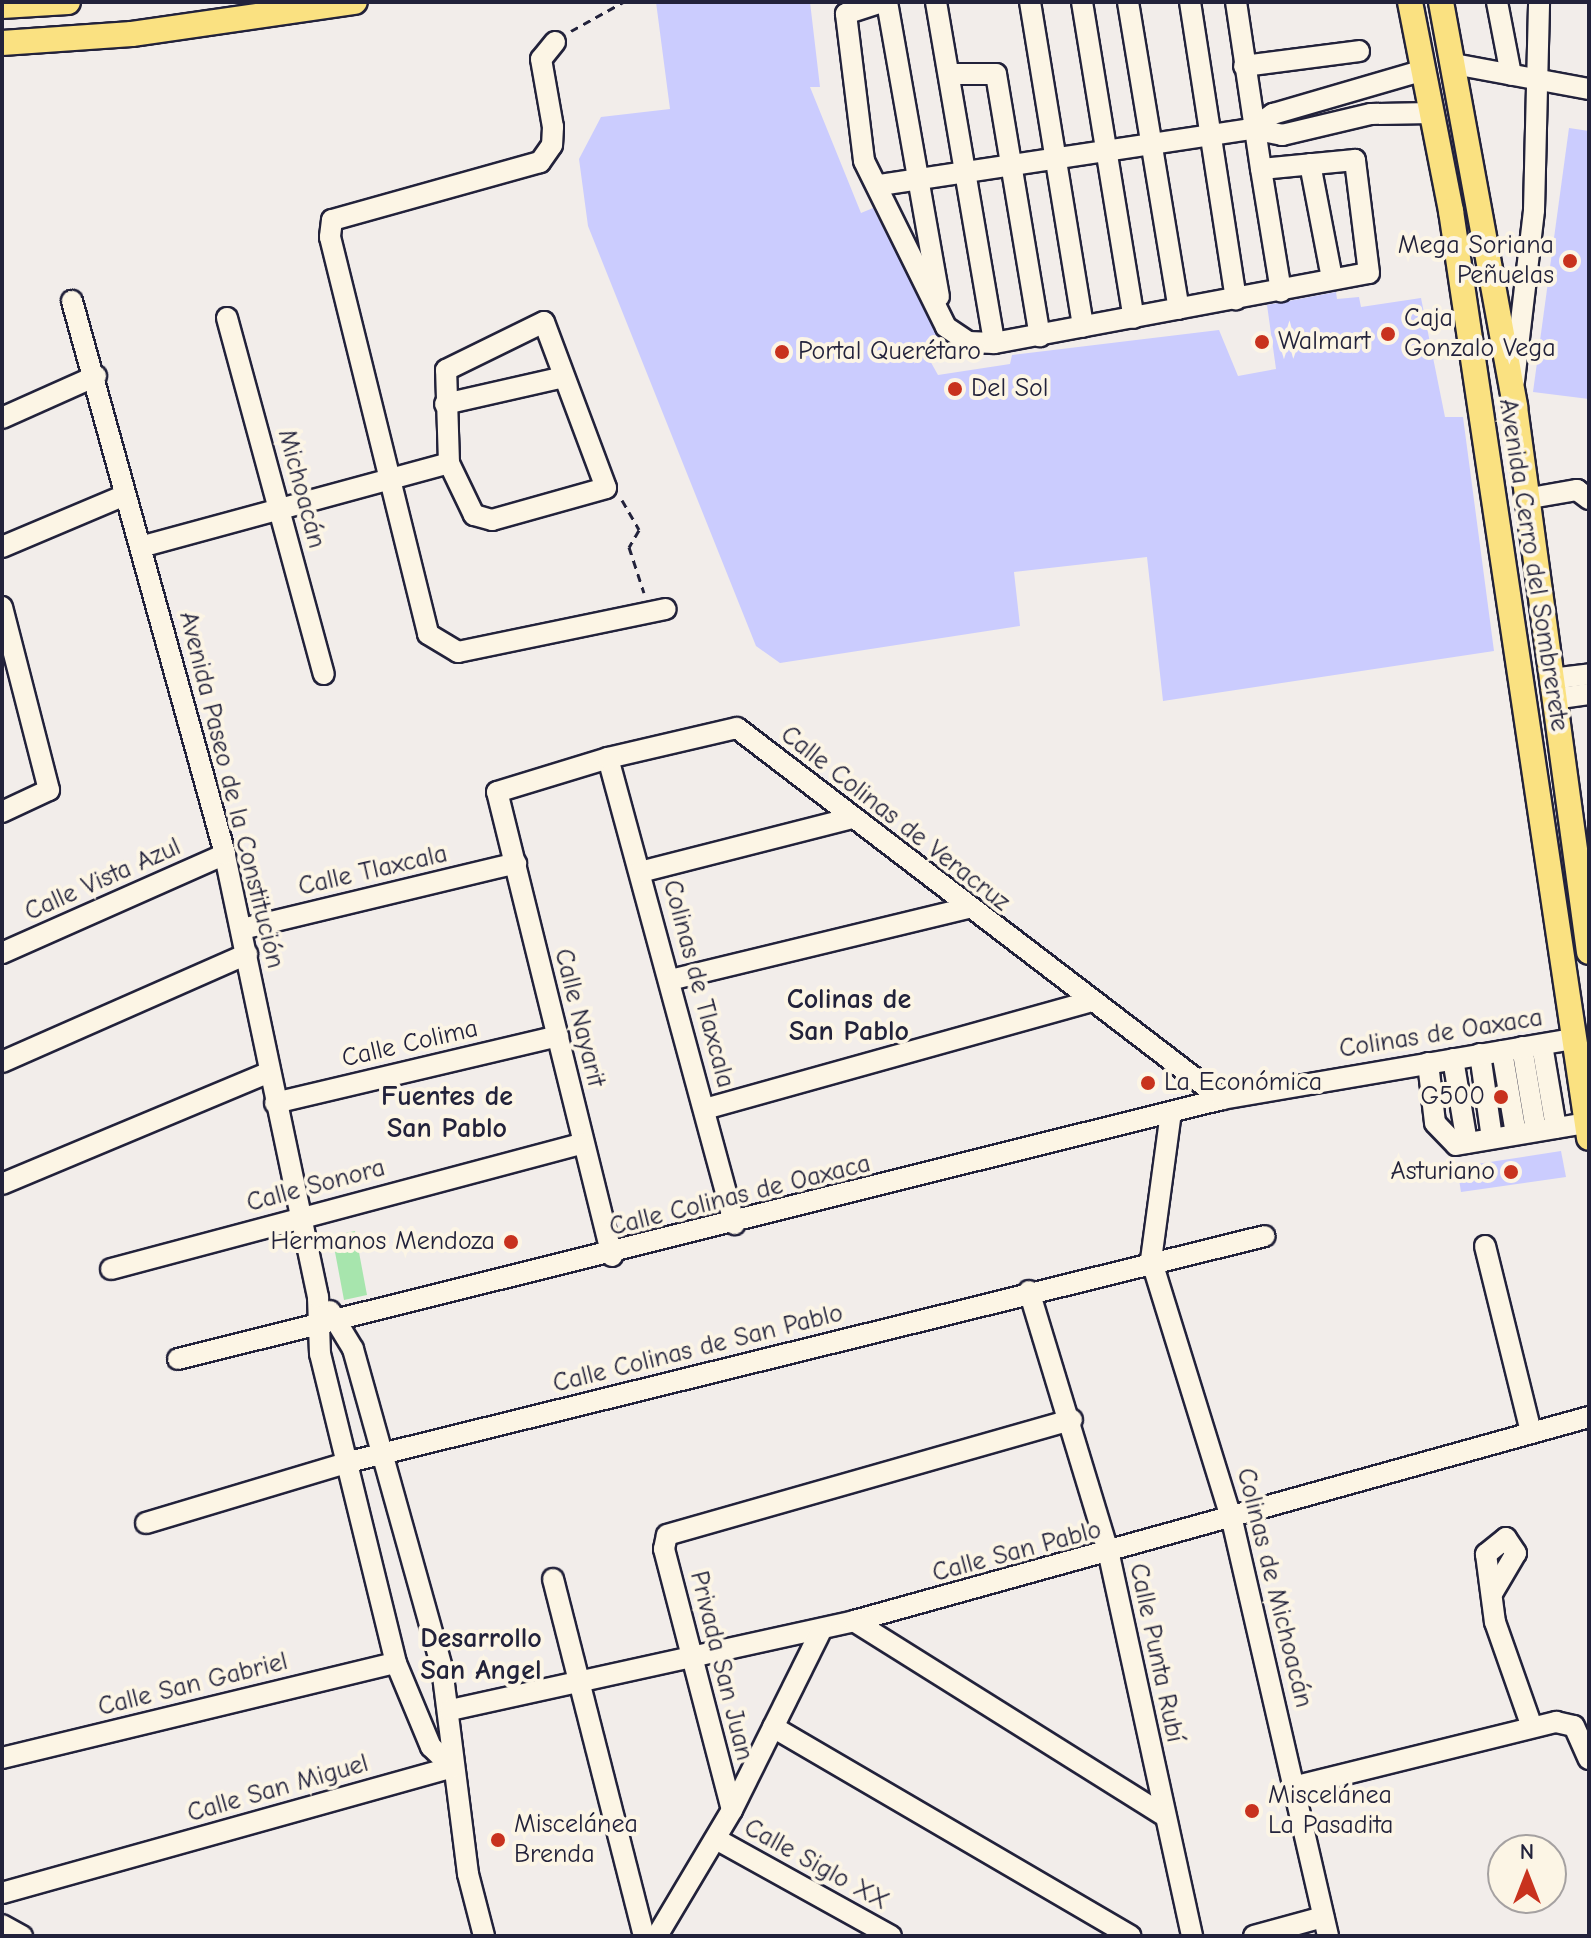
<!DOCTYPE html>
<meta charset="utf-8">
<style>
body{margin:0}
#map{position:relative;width:1591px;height:1938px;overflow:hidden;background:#f2edea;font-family:"Comic Neue",sans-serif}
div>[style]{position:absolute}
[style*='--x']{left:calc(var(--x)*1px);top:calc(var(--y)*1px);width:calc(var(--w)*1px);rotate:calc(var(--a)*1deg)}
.green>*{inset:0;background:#a7e5ad}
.building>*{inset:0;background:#cbccfe}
.path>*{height:3px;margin-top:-1.5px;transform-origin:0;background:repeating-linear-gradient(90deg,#22223b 0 8px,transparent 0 14px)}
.roads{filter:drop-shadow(2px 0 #22223b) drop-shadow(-2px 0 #22223b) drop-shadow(0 2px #22223b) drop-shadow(0 -2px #22223b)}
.minor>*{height:20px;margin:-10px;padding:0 10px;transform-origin:10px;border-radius:10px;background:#fcf5e5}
.major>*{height:24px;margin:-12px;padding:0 12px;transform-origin:12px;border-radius:12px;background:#fae181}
.dots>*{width:22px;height:22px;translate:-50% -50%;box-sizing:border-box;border:4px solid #fcf5e5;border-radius:50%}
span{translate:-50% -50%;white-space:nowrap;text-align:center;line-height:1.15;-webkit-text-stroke:8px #fcf5e5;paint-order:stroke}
.poi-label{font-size:26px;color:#22223b}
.right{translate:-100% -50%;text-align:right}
.left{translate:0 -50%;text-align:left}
.street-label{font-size:26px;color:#22223b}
.neighbourhood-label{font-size:28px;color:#22223b;font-weight:700}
.frame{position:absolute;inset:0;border:4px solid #22223b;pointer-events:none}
.north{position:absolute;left:1487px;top:1834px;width:80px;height:80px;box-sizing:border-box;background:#fcf5e5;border:2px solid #a5a1a1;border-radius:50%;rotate:0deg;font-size:22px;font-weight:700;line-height:32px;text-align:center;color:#22223b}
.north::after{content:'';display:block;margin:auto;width:28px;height:36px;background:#c8321e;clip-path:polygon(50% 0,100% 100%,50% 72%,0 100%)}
</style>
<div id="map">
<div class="green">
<i style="clip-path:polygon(355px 1231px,367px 1295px,344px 1300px,332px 1236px)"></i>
</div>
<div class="building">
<i style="clip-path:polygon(656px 2px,810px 2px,820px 87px,810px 87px,861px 213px,873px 208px,938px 337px,941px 344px,924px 350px,938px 375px,1010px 364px,1012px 355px,1219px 330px,1238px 376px,1276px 369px,1267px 305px,1336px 292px,1337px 299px,1359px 297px,1361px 307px,1421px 298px,1445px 417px,1463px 417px,1494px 651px,1163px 701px,1147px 557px,1014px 572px,1020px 626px,780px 663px,756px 646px,588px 226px,579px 159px,601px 117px,670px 109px)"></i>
<i style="clip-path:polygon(1569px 128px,1589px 131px,1589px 399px,1533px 392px)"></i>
<i style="clip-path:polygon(1561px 1151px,1566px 1177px,1461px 1192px,1457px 1167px)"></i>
</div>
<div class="path">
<i style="--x:571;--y:31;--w:60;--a:-29.1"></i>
<i style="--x:622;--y:500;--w:34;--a:60"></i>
<i style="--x:639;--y:530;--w:20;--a:120"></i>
<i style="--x:629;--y:547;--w:48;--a:71.9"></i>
</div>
<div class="roads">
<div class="minor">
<i style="--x:882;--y:2;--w:38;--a:162"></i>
<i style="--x:846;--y:14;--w:148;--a:83"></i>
<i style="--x:864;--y:161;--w:185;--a:63.7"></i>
<i style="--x:946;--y:327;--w:27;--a:34"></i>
<i style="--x:968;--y:342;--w:26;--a:2"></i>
<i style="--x:994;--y:343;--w:381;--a:-10.6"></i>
<i style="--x:1369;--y:273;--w:114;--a:-97.1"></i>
<i style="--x:1355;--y:160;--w:94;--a:174.5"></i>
<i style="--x:1261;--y:169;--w:169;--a:-98.5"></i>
<i style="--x:887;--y:2;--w:299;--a:80"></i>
<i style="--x:936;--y:2;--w:346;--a:80.3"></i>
<i style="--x:1030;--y:2;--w:329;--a:80.7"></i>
<i style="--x:1082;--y:2;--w:320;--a:80.7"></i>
<i style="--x:1128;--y:2;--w:311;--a:80.6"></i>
<i style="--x:1190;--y:2;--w:301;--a:81.2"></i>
<i style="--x:1497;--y:2;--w:74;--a:79.1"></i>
<i style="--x:555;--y:42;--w:22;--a:129"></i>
<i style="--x:541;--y:59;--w:69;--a:80"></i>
<i style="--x:553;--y:127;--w:18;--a:93"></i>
<i style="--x:552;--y:145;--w:21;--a:125"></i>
<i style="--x:540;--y:162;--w:216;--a:164.4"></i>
<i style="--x:332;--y:220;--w:17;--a:97"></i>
<i style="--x:330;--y:237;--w:409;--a:76.1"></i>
<i style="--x:428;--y:634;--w:35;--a:31"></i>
<i style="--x:458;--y:652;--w:212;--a:-11.7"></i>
<i style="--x:1454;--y:64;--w:137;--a:10.5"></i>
<i style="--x:1244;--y:66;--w:116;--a:-7.4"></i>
<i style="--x:951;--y:74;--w:45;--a:0"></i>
<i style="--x:996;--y:74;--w:266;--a:80.5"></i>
<i style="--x:1252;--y:129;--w:26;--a:-36"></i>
<i style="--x:1273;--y:114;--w:157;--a:-16.2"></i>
<i style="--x:1310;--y:164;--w:116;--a:79.1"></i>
<i style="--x:1261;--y:169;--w:124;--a:80.7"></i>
<i style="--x:880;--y:185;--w:376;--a:-8.6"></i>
<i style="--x:1252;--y:129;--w:31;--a:11"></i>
<i style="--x:1282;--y:135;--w:91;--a:-13.3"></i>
<i style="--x:1371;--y:114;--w:61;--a:-0.9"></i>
<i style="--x:227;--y:318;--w:369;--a:74.8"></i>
<i style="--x:544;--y:322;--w:177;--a:69.5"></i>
<i style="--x:606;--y:488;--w:118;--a:164.3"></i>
<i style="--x:492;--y:520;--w:19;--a:-164"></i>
<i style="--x:474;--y:515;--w:58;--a:-115.7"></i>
<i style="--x:449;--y:463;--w:93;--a:-91.8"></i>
<i style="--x:446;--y:370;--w:109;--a:-26.1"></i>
<i style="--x:1514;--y:381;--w:172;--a:-83.3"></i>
<i style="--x:1534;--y:210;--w:208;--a:-88.6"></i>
<i style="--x:445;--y:404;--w:122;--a:-12.8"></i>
<i style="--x:2;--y:418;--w:103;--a:-24.1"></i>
<i style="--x:1525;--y:499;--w:53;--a:-9.8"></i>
<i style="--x:1577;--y:490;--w:15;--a:37"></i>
<i style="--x:144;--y:546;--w:316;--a:-15.2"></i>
<i style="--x:2;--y:547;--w:134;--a:-22.9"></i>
<i style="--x:2;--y:607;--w:189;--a:75.6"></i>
<i style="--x:49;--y:790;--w:52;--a:154.9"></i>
<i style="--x:1551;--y:679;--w:38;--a:-7"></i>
<i style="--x:1553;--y:699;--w:36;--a:-8"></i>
<i style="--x:608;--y:758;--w:483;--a:74.8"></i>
<i style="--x:640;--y:872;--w:219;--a:-14.3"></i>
<i style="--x:242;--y:929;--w:282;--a:-13.5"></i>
<i style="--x:2;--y:953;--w:244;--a:-23.9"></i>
<i style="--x:670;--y:980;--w:306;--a:-13.6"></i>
<i style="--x:1542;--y:1045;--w:84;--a:80.4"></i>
<i style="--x:1522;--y:1047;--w:85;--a:80.5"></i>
<i style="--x:1502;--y:1051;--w:84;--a:80.4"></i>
<i style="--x:1480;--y:1054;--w:85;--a:81.9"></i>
<i style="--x:1453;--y:1059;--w:85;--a:80.5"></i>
<i style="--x:2;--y:1062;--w:268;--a:-23.8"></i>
<i style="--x:1428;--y:1063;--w:60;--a:83.3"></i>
<i style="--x:1435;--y:1123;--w:30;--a:46"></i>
<i style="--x:1456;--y:1145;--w:132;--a:-9.6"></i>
<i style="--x:275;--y:1103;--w:291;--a:-13.3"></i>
<i style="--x:705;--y:1109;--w:397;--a:-15.6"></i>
<i style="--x:1171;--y:1112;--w:148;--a:97.7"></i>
<i style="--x:1151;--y:1259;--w:273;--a:72.8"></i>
<i style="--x:1232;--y:1520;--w:427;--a:77"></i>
<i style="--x:2;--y:1184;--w:287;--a:-22.7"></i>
<i style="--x:1485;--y:1246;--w:192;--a:76.1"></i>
<i style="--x:612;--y:1256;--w:478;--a:-103.9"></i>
<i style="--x:497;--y:792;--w:116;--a:-17"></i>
<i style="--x:608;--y:758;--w:132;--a:-13.1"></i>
<i style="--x:737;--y:728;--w:611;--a:37.41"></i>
<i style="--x:111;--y:1269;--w:487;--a:-14.9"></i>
<i style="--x:1029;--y:1291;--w:276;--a:73.1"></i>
<i style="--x:1109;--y:1555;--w:390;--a:77.7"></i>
<i style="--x:330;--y:1311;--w:44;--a:58.8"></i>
<i style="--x:353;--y:1349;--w:331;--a:74.4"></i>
<i style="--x:442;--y:1668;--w:208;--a:82.8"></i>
<i style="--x:468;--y:1874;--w:64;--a:75.5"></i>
<i style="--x:178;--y:1359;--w:1076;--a:-13.98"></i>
<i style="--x:1222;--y:1099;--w:357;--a:-9.7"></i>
<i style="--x:146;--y:1523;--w:212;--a:-16.7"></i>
<i style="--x:349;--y:1462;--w:943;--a:-13.86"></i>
<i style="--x:553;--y:1579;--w:368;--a:75.7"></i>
<i style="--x:1493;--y:1592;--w:45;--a:-59.5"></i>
<i style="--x:1516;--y:1553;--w:18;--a:-124"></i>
<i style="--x:1506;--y:1538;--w:26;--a:141"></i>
<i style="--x:1486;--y:1554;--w:69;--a:82.5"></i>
<i style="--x:1495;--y:1622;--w:108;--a:70.6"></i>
<i style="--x:854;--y:1621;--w:365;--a:32.1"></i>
<i style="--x:450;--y:1710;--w:414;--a:-12.4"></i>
<i style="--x:854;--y:1621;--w:763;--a:-15.51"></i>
<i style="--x:773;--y:1727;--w:414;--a:30.3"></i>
<i style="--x:2;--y:1758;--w:405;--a:-13.6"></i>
<i style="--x:1297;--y:1786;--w:267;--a:-13.9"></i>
<i style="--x:1556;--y:1722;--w:18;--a:13"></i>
<i style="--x:1574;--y:1726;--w:36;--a:66"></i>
<i style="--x:732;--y:1810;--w:270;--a:-104.6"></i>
<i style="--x:664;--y:1549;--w:14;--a:-78"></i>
<i style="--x:667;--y:1535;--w:421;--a:-15.9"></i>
<i style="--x:716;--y:1839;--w:200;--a:29"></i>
<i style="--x:2;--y:1893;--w:467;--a:-15.6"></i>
<i style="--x:452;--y:1767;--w:29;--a:-136"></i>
<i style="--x:431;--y:1747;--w:91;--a:-112.6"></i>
<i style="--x:396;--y:1663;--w:318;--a:-103.8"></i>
<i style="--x:320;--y:1354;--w:57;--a:-92"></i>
<i style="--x:318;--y:1297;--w:453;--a:-101.9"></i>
<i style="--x:225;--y:854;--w:574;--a:-105.47"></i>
<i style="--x:2;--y:1925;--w:23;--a:29"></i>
<i style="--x:657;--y:1936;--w:147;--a:-59.2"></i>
<i style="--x:732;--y:1810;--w:202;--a:-63.6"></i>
<i style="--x:1254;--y:1936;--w:72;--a:-15.4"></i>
</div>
<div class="major">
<i style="--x:1410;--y:2;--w:213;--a:78.9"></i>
<i style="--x:1451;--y:211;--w:937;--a:81.53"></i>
<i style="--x:1441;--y:2;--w:412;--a:79.6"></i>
<i style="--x:1515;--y:407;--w:550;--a:82.27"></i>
<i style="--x:2;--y:6;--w:66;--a:-3.5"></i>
<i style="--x:2;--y:43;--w:130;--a:-4"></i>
<i style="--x:132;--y:34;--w:225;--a:-8.2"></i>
</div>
</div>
<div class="dots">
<i style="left:1570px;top:261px;background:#c8321e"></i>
<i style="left:1388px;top:334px;background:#c8321e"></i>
<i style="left:1262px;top:342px;background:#c8321e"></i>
<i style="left:782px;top:352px;background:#c8321e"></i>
<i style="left:955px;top:389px;background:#c8321e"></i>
<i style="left:1148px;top:1083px;background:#c8321e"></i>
<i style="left:1501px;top:1097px;background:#c8321e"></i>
<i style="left:1511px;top:1172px;background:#c8321e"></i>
<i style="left:511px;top:1242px;background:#c8321e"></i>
<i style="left:1252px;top:1811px;background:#c8321e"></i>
<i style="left:498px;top:1840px;background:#c8321e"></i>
</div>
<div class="poi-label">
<span class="right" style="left:1554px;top:261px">Mega Soriana<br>Peñuelas</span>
<span class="left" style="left:1404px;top:334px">Caja<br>Gonzalo Vega</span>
<span class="left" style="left:1278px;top:342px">Walmart</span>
<span class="left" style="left:798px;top:352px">Portal Querétaro</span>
<span class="left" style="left:971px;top:389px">Del Sol</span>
<span class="left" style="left:1164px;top:1083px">La Económica</span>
<span class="right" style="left:1485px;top:1097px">G500</span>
<span class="right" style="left:1495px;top:1172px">Asturiano</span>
<span class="right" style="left:495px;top:1242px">Hermanos Mendoza</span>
<span class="left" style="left:1268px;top:1811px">Miscelánea<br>La Pasadita</span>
<span class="left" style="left:514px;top:1840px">Miscelánea<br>Brenda</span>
</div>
<div class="street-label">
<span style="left:301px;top:489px;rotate:75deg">Michoacán</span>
<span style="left:1533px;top:565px;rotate:81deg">Avenida Cerro del Sombrerete</span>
<span style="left:231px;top:790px;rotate:76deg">Avenida Paseo de la Constitución</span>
<span style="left:895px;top:819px;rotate:38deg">Calle Colinas de Veracruz</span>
<span style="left:373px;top:871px;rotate:-13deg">Calle Tlaxcala</span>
<span style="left:103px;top:880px;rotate:-24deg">Calle Vista Azul</span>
<span style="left:698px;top:984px;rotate:75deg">Colinas de Tlaxcala</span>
<span style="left:579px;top:1018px;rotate:76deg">Calle Nayarit</span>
<span style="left:1441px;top:1034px;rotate:-9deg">Colinas de Oaxaca</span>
<span style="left:410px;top:1044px;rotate:-13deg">Calle Colima</span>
<span style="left:316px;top:1186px;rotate:-15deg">Calle Sonora</span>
<span style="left:740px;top:1196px;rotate:-14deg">Calle Colinas de Oaxaca</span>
<span style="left:698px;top:1349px;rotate:-14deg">Calle Colinas de San Pablo</span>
<span style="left:1017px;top:1552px;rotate:-15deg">Calle San Pablo</span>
<span style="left:1274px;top:1588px;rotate:76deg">Colinas de Michoacán</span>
<span style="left:1156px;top:1653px;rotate:78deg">Calle Punta Rubí</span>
<span style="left:721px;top:1666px;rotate:76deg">Privada San Juan</span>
<span style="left:193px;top:1685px;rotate:-14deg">Calle San Gabriel</span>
<span style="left:278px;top:1789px;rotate:-16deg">Calle San Miguel</span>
<span style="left:816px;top:1865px;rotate:29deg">Calle Siglo XX</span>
</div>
<div class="neighbourhood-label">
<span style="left:849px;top:1015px">Colinas de<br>San Pablo</span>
<span style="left:447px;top:1112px">Fuentes de<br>San Pablo</span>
<span style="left:481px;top:1654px">Desarrollo<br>San Angel</span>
</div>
<div class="frame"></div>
<div class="north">N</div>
</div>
